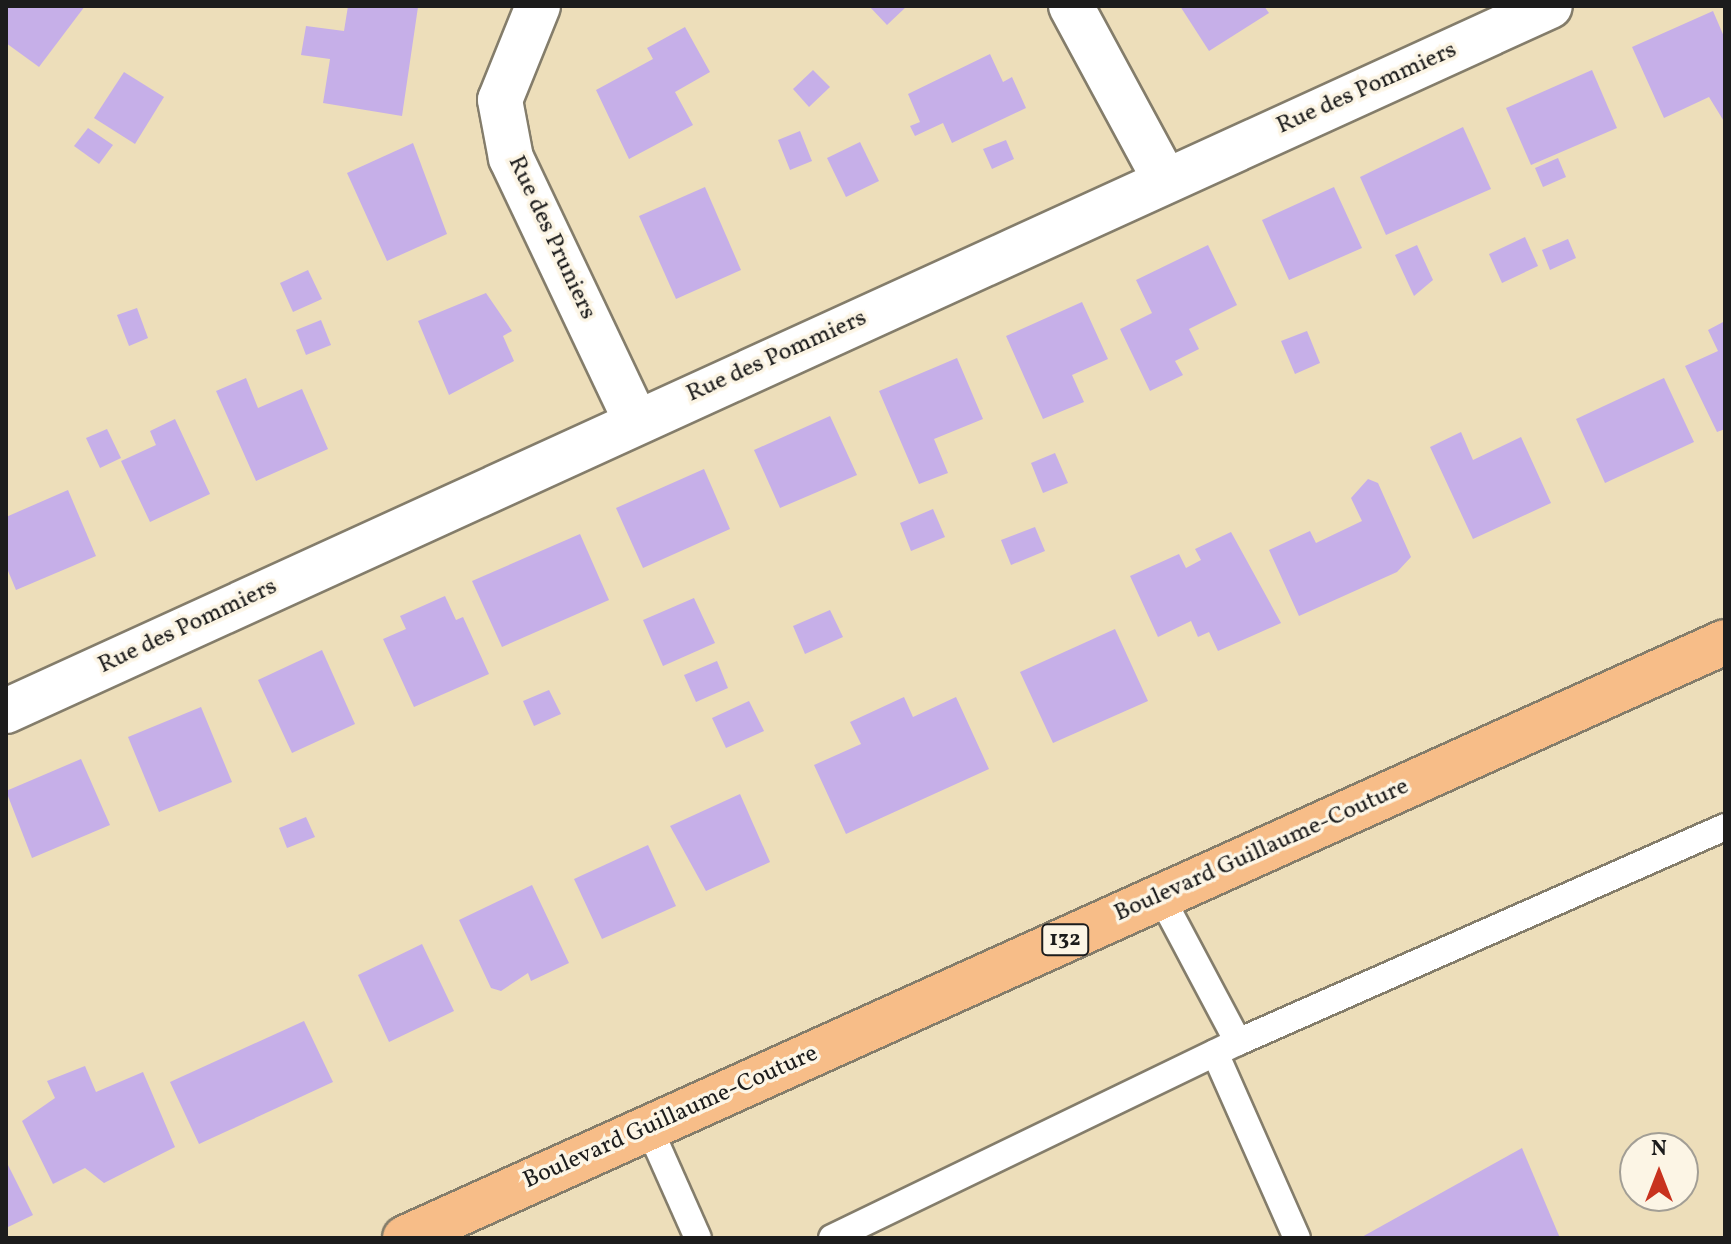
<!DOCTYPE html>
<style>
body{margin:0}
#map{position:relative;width:1731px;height:1244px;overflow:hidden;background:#eddeba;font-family:Vollkorn,serif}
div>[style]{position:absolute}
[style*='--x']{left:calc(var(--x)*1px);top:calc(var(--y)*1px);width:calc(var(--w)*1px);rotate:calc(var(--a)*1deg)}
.building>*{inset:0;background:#c6afe8}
.roads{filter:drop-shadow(2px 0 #847d6b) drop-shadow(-2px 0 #847d6b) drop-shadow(0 2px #847d6b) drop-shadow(0 -2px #847d6b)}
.service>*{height:26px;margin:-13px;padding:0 13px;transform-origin:13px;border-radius:13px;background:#fff}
.minor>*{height:44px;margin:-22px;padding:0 22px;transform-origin:22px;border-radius:22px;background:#fff}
.primary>*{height:44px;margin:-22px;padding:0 22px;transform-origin:22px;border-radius:22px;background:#f7bd88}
span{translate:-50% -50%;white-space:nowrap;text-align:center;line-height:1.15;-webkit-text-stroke:7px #fcf5e5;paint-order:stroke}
.shield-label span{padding:2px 6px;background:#fcf5e5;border:2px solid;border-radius:6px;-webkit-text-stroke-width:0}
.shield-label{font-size:22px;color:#1c1c1c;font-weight:700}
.street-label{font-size:24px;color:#1c1c1c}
.frame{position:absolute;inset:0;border:8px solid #1c1c1c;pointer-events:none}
.north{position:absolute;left:1619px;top:1132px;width:80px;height:80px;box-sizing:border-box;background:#fcf5e5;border:2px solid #a29e95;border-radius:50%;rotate:0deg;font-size:22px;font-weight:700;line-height:32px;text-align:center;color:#1c1c1c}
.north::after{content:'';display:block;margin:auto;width:28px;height:36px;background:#c8321e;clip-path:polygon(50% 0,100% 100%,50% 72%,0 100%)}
</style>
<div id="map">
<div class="building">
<i style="clip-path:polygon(6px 6px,85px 6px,39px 67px,6px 43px)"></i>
<i style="clip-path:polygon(348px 6px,418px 7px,402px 116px,323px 103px,330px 59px,301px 55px,306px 26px,344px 31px)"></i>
<i style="clip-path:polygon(869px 6px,907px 6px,887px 25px)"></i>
<i style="clip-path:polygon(1180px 6px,1264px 6px,1269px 13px,1209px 51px)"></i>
<i style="clip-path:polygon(1713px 11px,1725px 39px,1725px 123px,1709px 97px,1664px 118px,1632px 47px)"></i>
<i style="clip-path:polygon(685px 27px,710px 72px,675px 92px,693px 125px,629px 159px,596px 90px,653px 59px,647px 48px)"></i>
<i style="clip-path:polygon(990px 54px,1003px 82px,1012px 77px,1026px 108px,952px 143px,943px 123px,915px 136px,910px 126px,920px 122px,908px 94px)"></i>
<i style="clip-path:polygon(813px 70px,830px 87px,809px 107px,793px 89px)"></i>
<i style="clip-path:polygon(1592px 70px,1617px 128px,1531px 165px,1506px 108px)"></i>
<i style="clip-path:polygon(124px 72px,164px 97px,135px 144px,94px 118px)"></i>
<i style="clip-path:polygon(1463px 127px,1491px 189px,1386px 235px,1360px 177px)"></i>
<i style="clip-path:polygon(88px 128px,113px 145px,99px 164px,74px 146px)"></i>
<i style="clip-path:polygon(800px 131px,812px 161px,790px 170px,778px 140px)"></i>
<i style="clip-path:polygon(1006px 140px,1014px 159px,992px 169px,983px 149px)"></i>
<i style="clip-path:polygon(860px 142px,879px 181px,846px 197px,827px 158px)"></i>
<i style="clip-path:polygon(413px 143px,447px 234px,387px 261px,347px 173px)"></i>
<i style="clip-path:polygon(1558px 158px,1566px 177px,1543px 187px,1535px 168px)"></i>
<i style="clip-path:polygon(705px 187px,741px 270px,676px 299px,639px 216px)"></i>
<i style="clip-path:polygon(1334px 187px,1362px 248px,1289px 280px,1262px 220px)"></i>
<i style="clip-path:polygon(1525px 237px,1538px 266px,1502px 283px,1489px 254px)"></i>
<i style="clip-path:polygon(1568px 239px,1576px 258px,1550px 270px,1542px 250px)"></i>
<i style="clip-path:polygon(1208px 245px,1237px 305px,1189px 329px,1199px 349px,1175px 361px,1183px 375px,1150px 391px,1120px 329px,1152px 313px,1136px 280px)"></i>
<i style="clip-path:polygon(1417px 245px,1433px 280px,1414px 296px,1395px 255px)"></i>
<i style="clip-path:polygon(308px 270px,322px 299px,293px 312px,280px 283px)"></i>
<i style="clip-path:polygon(486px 293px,512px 331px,503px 336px,514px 361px,449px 395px,418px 321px)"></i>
<i style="clip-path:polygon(1082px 302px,1108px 359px,1072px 375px,1084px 402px,1043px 419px,1006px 336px)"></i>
<i style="clip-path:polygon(137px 308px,148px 338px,129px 346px,117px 315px)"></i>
<i style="clip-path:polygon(321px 320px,331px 345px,306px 355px,296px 330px)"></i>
<i style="clip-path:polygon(1725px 321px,1725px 429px,1717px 432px,1685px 366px,1718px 351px,1708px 330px)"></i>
<i style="clip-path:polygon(1307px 331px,1320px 363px,1295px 374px,1281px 341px)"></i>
<i style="clip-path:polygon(957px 358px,983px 419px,934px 439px,948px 473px,919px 484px,879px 391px)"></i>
<i style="clip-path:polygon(246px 378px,258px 408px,302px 389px,328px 449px,256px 481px,216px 391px)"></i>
<i style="clip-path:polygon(1664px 378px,1694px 442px,1605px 483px,1576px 419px)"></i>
<i style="clip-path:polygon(830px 416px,857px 475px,780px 508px,754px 450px)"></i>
<i style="clip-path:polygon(175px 419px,210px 494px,150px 522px,121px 461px,156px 445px,150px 431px)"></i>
<i style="clip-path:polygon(107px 429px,121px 458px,100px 468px,86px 438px)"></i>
<i style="clip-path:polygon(1461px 432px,1473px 460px,1521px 437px,1551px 503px,1473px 539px,1430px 447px)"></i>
<i style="clip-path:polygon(1055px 453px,1068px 483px,1043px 493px,1031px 463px)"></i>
<i style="clip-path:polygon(704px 469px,730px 529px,643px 568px,616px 508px)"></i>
<i style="clip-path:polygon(1368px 479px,1378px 483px,1411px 557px,1397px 572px,1299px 616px,1269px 550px,1310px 531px,1316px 543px,1362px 521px,1351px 498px)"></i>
<i style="clip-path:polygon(68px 490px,96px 556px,16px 590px,6px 566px,6px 517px)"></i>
<i style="clip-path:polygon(933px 509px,945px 537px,911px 551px,900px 523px)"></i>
<i style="clip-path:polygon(1035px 527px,1045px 551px,1011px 565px,1001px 540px)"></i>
<i style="clip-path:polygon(1231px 532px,1281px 623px,1218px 651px,1209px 632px,1198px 637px,1191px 621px,1158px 637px,1130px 576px,1179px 554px,1186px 568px,1201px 560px,1195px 549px)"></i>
<i style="clip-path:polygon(580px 534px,609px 600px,502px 647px,472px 581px)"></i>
<i style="clip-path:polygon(445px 596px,456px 620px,463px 617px,489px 674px,414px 707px,383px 639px,406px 629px,400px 616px)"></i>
<i style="clip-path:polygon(694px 598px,715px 643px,663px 666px,643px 620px)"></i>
<i style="clip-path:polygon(830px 610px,843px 637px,805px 654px,793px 626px)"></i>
<i style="clip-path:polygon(1115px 629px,1148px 701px,1053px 743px,1020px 672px)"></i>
<i style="clip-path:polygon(322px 650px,355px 724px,292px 753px,258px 680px)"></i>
<i style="clip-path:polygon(717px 661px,728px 688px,696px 702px,684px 675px)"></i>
<i style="clip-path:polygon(549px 690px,561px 714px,534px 726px,523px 701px)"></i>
<i style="clip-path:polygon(904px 697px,913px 717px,956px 697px,989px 769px,846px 834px,814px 765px,861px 744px,850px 722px)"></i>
<i style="clip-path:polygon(749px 701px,764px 731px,726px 748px,712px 718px)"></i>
<i style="clip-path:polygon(201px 707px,232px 782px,159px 812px,128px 737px)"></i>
<i style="clip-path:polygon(81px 759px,110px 825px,32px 858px,6px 791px)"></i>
<i style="clip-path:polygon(740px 794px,770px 862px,706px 891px,670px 826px)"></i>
<i style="clip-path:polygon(306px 817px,315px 837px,287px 848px,279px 828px)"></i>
<i style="clip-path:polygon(648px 845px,676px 906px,602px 939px,574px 879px)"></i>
<i style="clip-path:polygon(532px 885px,569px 963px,531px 981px,528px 973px,501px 991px,491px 988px,459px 920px)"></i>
<i style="clip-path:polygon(422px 944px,454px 1011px,389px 1042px,358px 975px)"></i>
<i style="clip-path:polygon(304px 1021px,333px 1082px,199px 1144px,170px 1082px)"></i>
<i style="clip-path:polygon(85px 1066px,96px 1092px,143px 1072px,175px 1147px,104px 1183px,85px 1168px,53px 1184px,22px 1121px,55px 1098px,47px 1081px)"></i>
<i style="clip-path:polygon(1522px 1148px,1560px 1238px,1360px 1238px)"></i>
<i style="clip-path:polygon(6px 1161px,33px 1215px,6px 1228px)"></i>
</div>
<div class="roads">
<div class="service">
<i style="--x:1161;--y:897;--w:164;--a:62"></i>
<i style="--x:1215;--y:1053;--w:202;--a:66.1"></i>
<i style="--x:649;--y:1128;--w:120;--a:66"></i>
<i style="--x:832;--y:1238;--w:451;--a:-25.8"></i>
<i style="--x:1238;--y:1042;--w:532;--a:-23.82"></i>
</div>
<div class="minor">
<i style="--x:538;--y:6;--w:101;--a:112"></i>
<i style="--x:500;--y:100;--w:59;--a:79.3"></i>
<i style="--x:511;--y:158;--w:291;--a:64.6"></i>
<i style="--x:1071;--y:6;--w:198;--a:61.6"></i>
<i style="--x:6;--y:711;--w:1697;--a:-24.54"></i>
</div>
<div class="primary">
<i style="--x:405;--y:1238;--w:1448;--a:-24.3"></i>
</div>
</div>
<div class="shield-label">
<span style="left:1065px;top:940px">132</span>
</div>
<div class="street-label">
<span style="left:1367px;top:89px;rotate:-24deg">Rue des Pommiers</span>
<span style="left:551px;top:238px;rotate:65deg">Rue des Pruniers</span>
<span style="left:777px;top:357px;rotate:-24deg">Rue des Pommiers</span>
<span style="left:188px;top:627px;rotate:-25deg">Rue des Pommiers</span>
<span style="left:1262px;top:851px;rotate:-24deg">Boulevard Guillaume-Couture</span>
<span style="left:671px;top:1118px;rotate:-24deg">Boulevard Guillaume-Couture</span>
</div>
<div class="frame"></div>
<div class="north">N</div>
</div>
